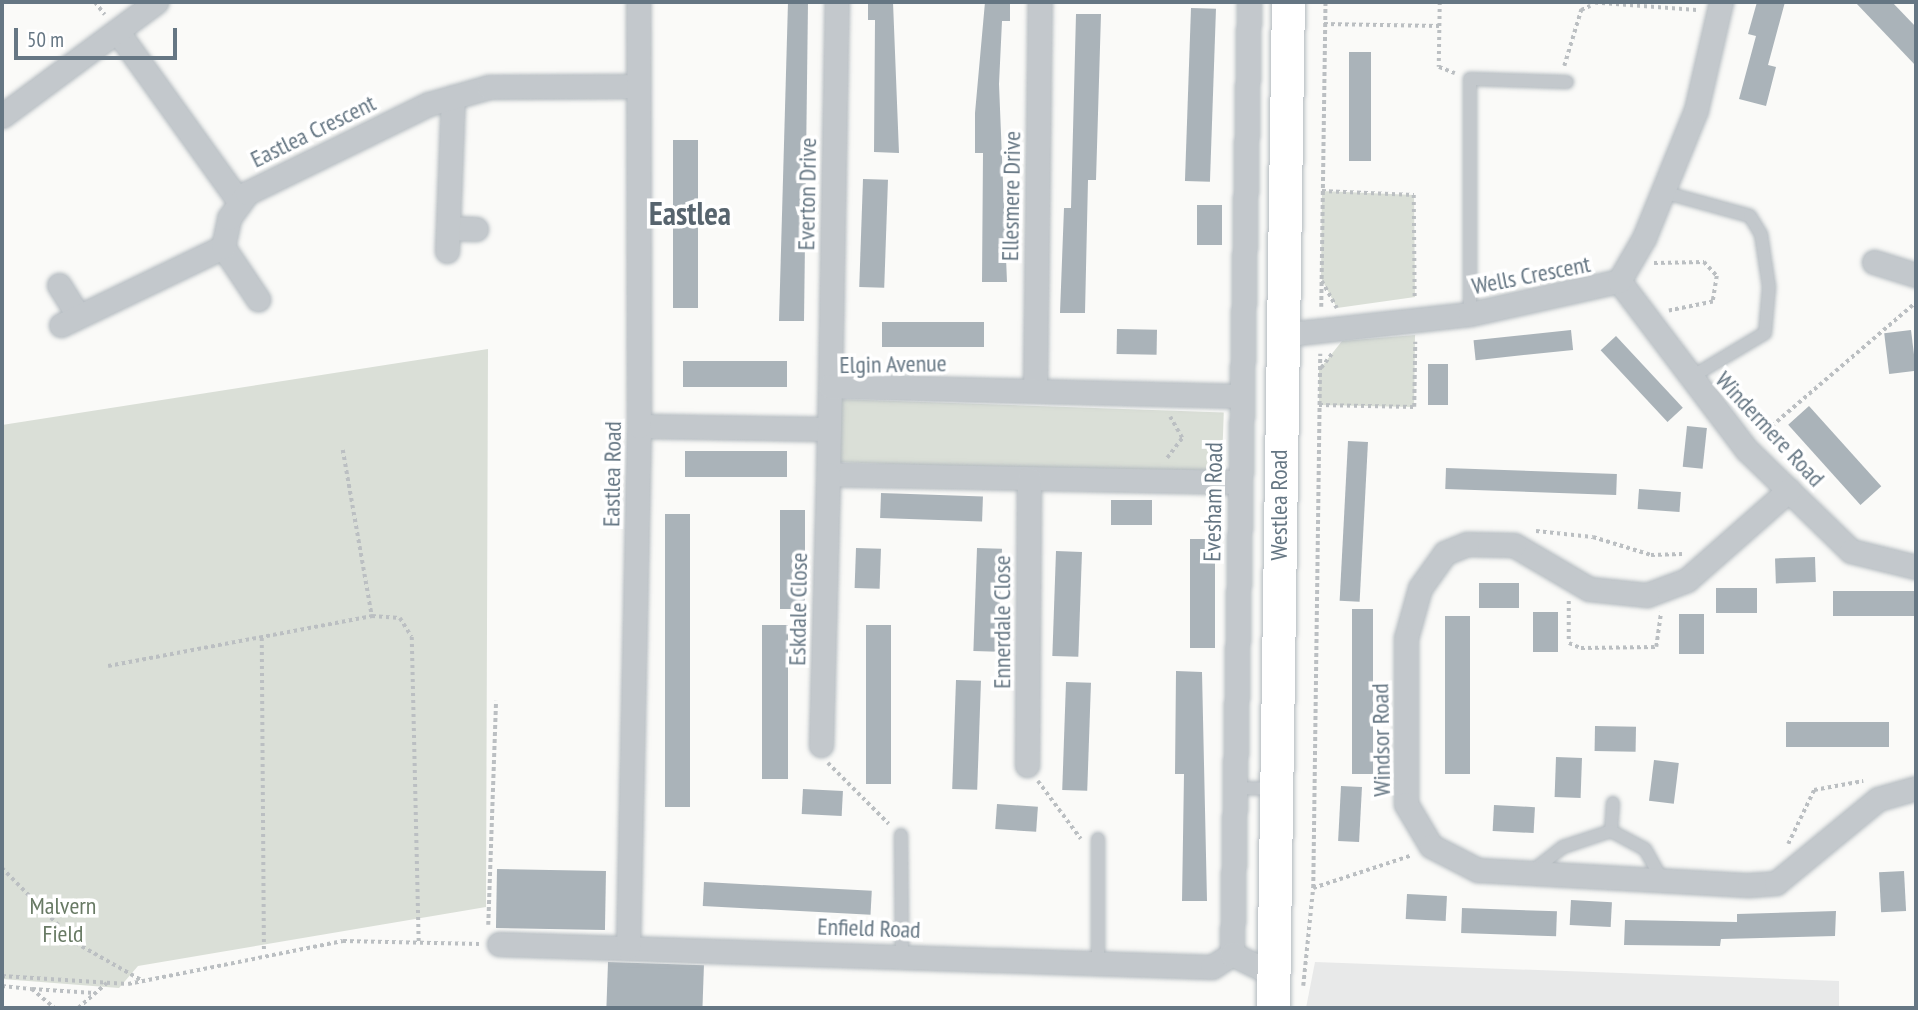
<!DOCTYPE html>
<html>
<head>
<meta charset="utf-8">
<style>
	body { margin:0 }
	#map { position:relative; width:1918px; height:1010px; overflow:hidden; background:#fafaf8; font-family:"PT Sans Narrow",sans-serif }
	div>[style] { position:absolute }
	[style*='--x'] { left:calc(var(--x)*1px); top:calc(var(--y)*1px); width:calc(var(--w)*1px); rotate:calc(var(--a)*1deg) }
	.built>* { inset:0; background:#e8e9e9 }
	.green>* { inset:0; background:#dadfd7; transform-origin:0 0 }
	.building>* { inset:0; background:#aab3b9; transform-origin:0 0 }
	.path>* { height:3.5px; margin-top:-1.75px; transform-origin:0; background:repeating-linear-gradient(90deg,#bbbfc2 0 3.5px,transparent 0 7px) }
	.roads { filter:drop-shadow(0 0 2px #b3babf) drop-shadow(0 0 2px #b3babf) }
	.lane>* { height:12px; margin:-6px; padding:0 6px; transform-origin:6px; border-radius:6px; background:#c3c8cc }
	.street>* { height:23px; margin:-11.5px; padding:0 11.5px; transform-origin:11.5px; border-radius:11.5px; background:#c3c8cc }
	.secondary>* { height:33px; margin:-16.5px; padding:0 16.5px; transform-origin:16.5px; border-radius:16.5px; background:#fff }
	span { translate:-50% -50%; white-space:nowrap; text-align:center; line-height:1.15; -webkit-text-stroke:7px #fff; paint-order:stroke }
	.street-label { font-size:24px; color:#657683 }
	.park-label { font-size:24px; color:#687a64 }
	.district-label { font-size:32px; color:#57646e; font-weight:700 }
	.frame { position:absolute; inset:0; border:4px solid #657683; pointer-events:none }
	.scale { position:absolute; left:14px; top:28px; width:163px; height:32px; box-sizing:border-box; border:4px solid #657683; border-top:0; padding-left:9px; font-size:21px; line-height:24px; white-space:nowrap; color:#657683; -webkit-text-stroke:5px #fff; paint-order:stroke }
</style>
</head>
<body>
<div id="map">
	<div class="built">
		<div style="clip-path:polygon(1315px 962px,1839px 981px,1839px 1008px,1306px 1008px)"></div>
	</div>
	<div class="green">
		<div style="clip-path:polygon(1322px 191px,1414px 195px,1415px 297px,1337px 308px,1321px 278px)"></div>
		<div style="clip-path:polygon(1415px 335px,1414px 407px,1319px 405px,1319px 370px,1342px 341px)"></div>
		<div style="clip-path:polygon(488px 349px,486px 907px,138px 966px,119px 988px,2px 979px,2px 425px)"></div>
		<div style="left:836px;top:399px;width:388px;height:63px;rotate:2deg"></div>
	</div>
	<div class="building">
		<div style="clip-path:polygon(788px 2px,808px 2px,804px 321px,779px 321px)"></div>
		<div style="clip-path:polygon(868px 2px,893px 2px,899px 153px,874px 152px,875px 20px,868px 20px)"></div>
		<div style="clip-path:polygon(985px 2px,1010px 2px,1010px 21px,1002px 21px,999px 84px,1007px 282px,982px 282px,983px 153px,975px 153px,975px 113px)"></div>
		<div style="clip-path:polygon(1757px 2px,1785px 2px,1768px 65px,1776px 67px,1766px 106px,1739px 99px,1756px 36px,1748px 34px)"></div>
		<div style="clip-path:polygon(1855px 2px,1892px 2px,1916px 27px,1916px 66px)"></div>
		<div style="left:1191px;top:8px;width:25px;height:173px;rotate:2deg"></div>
		<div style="clip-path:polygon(1076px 14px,1101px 14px,1096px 180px,1088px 180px,1085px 313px,1060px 313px,1064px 208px,1071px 208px)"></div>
		<div style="left:1349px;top:52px;width:22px;height:109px"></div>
		<div style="left:673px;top:140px;width:25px;height:168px"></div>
		<div style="left:863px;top:179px;width:25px;height:108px;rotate:2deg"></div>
		<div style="left:1197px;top:205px;width:25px;height:40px"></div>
		<div style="left:882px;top:322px;width:102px;height:25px"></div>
		<div style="left:1117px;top:329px;width:40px;height:25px;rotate:1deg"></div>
		<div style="left:1571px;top:330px;width:20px;height:98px;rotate:84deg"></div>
		<div style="left:1911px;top:330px;width:41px;height:27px;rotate:83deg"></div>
		<div style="left:1616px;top:336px;width:98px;height:21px;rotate:47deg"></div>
		<div style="left:683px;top:361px;width:104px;height:26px"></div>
		<div style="left:1428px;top:364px;width:20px;height:41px"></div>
		<div style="left:1809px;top:406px;width:108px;height:28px;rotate:48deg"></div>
		<div style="left:1687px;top:426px;width:20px;height:41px;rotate:6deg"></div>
		<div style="left:1348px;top:441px;width:20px;height:160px;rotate:3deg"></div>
		<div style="left:787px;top:451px;width:26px;height:102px;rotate:90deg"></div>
		<div style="left:1446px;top:468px;width:171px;height:21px;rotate:2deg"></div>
		<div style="left:1639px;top:489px;width:42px;height:20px;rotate:4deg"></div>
		<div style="left:881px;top:493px;width:102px;height:25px;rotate:2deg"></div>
		<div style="left:1111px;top:500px;width:41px;height:25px"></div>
		<div style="left:780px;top:510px;width:25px;height:99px"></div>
		<div style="left:665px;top:514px;width:25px;height:293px"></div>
		<div style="left:1190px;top:539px;width:25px;height:109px"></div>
		<div style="left:856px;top:548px;width:25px;height:40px;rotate:2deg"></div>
		<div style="left:977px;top:548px;width:25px;height:103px;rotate:2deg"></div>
		<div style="left:1056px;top:551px;width:26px;height:105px;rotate:2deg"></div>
		<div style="left:1815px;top:557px;width:25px;height:40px;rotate:88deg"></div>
		<div style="left:1479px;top:583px;width:40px;height:25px"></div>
		<div style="left:1716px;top:588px;width:41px;height:25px"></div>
		<div style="left:1833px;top:591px;width:83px;height:25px"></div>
		<div style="left:1352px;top:609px;width:21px;height:165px"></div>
		<div style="left:1533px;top:612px;width:25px;height:40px"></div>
		<div style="left:1679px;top:614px;width:25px;height:40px"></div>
		<div style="left:1445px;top:616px;width:25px;height:158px"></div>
		<div style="left:762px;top:625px;width:26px;height:154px"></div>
		<div style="left:866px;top:625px;width:25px;height:159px"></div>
		<div style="clip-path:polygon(1176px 671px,1202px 672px,1207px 901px,1182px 901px,1184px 774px,1175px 774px)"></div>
		<div style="left:956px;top:680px;width:25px;height:109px;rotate:2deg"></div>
		<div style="left:1066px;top:682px;width:25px;height:108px;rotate:2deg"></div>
		<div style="left:1889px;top:722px;width:25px;height:103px;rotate:90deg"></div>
		<div style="left:1595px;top:726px;width:41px;height:25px;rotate:1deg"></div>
		<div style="left:1556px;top:757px;width:26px;height:40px;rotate:2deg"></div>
		<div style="left:1654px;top:760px;width:25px;height:41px;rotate:7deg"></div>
		<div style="left:1341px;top:786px;width:21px;height:55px;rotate:3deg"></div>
		<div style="left:803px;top:789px;width:40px;height:25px;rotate:3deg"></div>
		<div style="left:997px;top:804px;width:41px;height:25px;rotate:4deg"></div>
		<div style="left:1494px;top:805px;width:41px;height:26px;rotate:3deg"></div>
		<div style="left:497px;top:869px;width:109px;height:59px;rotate:1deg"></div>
		<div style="left:1904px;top:871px;width:40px;height:25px;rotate:87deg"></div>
		<div style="left:704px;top:882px;width:168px;height:24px;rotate:3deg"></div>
		<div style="left:1407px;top:894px;width:40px;height:25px;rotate:3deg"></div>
		<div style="left:1571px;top:900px;width:41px;height:25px;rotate:3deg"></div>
		<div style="left:1462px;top:908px;width:95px;height:25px;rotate:2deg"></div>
		<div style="clip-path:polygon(1836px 911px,1835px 936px,1721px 939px,1720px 946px,1624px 945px,1625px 920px,1737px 922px,1737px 914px)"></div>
		<div style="left:608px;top:962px;width:96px;height:46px;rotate:2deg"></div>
	</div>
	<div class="path">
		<div style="--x:95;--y:2;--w:16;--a:52"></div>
		<div style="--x:1440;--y:2;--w:65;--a:90.9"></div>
		<div style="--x:1439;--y:67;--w:17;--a:21"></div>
		<div style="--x:1588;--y:2;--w:109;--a:4.2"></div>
		<div style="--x:1324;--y:24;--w:115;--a:1"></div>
		<div style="--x:1564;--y:66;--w:59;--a:-73.1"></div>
		<div style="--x:1581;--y:10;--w:10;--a:-24"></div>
		<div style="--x:1322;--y:191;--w:92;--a:2.5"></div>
		<div style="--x:1414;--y:195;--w:105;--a:89.5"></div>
		<div style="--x:1654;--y:263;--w:50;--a:-1.1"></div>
		<div style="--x:1704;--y:262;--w:19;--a:47"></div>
		<div style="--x:1717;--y:276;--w:26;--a:99"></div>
		<div style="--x:1713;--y:302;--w:45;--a:168.4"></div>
		<div style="--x:1322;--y:281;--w:31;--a:61"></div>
		<div style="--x:1321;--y:307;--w:305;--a:-89.2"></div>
		<div style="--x:1321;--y:368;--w:20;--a:-53"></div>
		<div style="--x:1319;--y:405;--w:95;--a:1.2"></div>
		<div style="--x:1414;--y:407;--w:65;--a:-89.1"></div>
		<div style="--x:1761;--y:435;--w:204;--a:-40.6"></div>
		<div style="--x:343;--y:450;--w:169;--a:80.1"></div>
		<div style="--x:1167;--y:458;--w:25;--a:-53"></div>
		<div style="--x:1182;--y:438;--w:24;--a:-120"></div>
		<div style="--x:1536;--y:531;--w:57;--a:6"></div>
		<div style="--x:1593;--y:537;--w:61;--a:17.2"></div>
		<div style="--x:1651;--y:555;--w:31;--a:-2"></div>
		<div style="--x:1569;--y:601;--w:42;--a:90"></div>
		<div style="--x:1569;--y:643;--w:13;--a:23"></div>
		<div style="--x:1581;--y:648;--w:75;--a:-0.8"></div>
		<div style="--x:1656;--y:647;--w:35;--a:-82"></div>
		<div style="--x:262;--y:638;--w:315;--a:89.6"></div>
		<div style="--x:108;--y:666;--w:269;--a:-10.7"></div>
		<div style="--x:372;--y:616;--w:28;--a:4"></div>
		<div style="--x:400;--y:618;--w:22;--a:58"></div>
		<div style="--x:412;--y:637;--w:305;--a:88.7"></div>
		<div style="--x:828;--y:763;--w:86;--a:45"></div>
		<div style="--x:1038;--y:781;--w:72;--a:53.4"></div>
		<div style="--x:1788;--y:844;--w:60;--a:-64.3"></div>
		<div style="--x:1814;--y:790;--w:50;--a:-10.4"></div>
		<div style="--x:2;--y:868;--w:105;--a:45.4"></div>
		<div style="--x:76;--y:943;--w:75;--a:29.6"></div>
		<div style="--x:1313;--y:888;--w:102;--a:-18.3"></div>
		<div style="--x:488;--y:925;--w:224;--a:-88"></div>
		<div style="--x:2;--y:976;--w:126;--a:3.6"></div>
		<div style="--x:128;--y:984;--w:219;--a:-11.3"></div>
		<div style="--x:343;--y:941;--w:136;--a:1.3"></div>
		<div style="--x:2;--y:986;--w:30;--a:6"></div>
		<div style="--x:32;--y:989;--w:30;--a:40"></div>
		<div style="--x:1303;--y:986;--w:99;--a:-84.2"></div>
		<div style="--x:1313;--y:888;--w:534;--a:-89.25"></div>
		<div style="--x:32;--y:989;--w:62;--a:3.7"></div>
		<div style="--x:78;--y:1008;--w:38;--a:-41"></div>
	</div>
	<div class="roads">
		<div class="lane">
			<div style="--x:1663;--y:192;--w:90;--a:15.4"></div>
			<div style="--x:1750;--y:216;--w:21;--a:59"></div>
			<div style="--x:1761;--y:234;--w:54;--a:81.4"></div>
			<div style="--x:1769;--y:287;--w:46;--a:95"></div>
			<div style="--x:1765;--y:333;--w:90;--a:149.1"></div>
			<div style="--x:1470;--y:314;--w:235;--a:-90"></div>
			<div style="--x:1470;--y:79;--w:97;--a:1.8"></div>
			<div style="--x:1237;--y:788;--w:39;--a:1"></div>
			<div style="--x:1611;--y:831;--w:28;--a:-86"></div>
			<div style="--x:901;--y:835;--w:120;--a:89.5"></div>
			<div style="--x:1531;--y:872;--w:41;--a:-38"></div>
			<div style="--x:1563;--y:847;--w:51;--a:-18.4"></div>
			<div style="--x:1611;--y:831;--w:38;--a:28"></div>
			<div style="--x:1645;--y:849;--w:35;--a:61"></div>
			<div style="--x:1098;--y:963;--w:124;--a:-90"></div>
		</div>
		<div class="street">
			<div style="--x:117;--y:31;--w:211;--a:54.4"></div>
			<div style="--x:2;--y:116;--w:192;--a:-36.5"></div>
			<div style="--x:448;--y:228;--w:28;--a:2"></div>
			<div style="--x:223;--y:247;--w:63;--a:56.1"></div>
			<div style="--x:447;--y:251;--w:154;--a:-87.8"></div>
			<div style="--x:1874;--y:262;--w:44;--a:17.2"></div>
			<div style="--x:1619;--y:281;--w:212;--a:52.9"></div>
			<div style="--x:1747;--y:450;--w:145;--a:44.2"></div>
			<div style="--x:1851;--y:551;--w:67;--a:13.8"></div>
			<div style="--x:59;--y:285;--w:36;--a:58"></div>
			<div style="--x:61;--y:325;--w:180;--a:-25.7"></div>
			<div style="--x:223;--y:247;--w:30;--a:-78"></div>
			<div style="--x:229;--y:218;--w:31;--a:-54"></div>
			<div style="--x:247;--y:193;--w:203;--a:-26.1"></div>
			<div style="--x:429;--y:104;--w:62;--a:-15.8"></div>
			<div style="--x:489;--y:87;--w:148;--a:-0.4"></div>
			<div style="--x:1280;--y:335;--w:191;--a:-6.3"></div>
			<div style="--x:1470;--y:314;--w:153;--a:-12.5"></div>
			<div style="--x:1619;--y:281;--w:50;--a:-59.8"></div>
			<div style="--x:1644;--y:238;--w:138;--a:-67.9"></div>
			<div style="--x:1696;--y:110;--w:111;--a:-77"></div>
			<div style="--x:830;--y:386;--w:384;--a:-89"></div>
			<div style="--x:1035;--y:390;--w:388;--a:-89.3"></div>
			<div style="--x:639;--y:426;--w:190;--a:0.9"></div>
			<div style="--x:1239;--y:482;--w:411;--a:-178.9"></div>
			<div style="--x:828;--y:474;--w:88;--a:-88.7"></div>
			<div style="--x:830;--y:386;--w:410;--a:1.4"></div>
			<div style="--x:1789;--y:490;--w:136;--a:138.6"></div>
			<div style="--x:1687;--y:580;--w:43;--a:159.4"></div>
			<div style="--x:1647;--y:595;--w:58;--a:-174.1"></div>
			<div style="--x:1589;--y:589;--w:87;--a:-149.6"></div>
			<div style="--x:1514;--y:545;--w:47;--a:-178.8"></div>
			<div style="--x:1467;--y:544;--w:24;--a:158"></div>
			<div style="--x:1445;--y:553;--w:43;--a:125.5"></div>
			<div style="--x:1420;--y:588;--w:52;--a:105.6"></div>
			<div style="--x:1406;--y:638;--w:166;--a:90"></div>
			<div style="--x:1406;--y:804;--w:49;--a:59.2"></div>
			<div style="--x:1431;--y:846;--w:53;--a:27.1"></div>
			<div style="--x:1478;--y:870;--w:271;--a:3.2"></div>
			<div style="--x:1749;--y:885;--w:27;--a:-4"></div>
			<div style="--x:1776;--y:883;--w:132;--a:-39.5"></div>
			<div style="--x:1878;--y:799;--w:40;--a:-16"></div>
			<div style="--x:821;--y:745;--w:271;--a:-88.5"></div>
			<div style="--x:1027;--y:765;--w:286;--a:-89.6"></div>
			<div style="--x:499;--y:944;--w:713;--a:1.85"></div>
			<div style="--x:1212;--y:967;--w:24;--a:-33"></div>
			<div style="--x:628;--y:947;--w:521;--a:-88.79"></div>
			<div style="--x:639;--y:426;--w:424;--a:-90.1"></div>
			<div style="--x:1232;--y:954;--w:952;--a:-88.98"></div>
			<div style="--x:1232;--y:954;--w:50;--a:26.1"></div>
		</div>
		<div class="secondary">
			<div style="--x:1273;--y:1008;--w:1006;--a:-89.15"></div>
		</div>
	</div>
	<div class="street-label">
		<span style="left:313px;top:131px;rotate:-26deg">Eastlea Crescent</span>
		<span style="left:807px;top:194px;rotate:-89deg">Everton Drive</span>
		<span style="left:1011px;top:196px;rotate:-89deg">Ellesmere Drive</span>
		<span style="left:1531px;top:275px;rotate:-11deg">Wells Crescent</span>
		<span style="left:893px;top:364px;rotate:-1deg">Elgin Avenue</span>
		<span style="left:1770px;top:429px;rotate:47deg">Windermere Road</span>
		<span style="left:612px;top:474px;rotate:-89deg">Eastlea Road</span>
		<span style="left:1213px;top:502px;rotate:-89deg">Evesham Road</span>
		<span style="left:1279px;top:505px;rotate:-90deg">Westlea Road</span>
		<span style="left:798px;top:609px;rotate:-89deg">Eskdale Close</span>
		<span style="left:1002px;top:622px;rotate:-90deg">Ennerdale Close</span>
		<span style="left:1381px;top:740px;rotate:-91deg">Windsor Road</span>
		<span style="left:869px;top:928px;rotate:2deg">Enfield Road</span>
	</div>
	<div class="park-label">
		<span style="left:63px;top:920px">Malvern<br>Field</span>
	</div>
	<div class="district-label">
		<span style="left:690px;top:213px">Eastlea</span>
	</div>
	<div class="frame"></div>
	<div class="scale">50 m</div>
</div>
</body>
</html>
